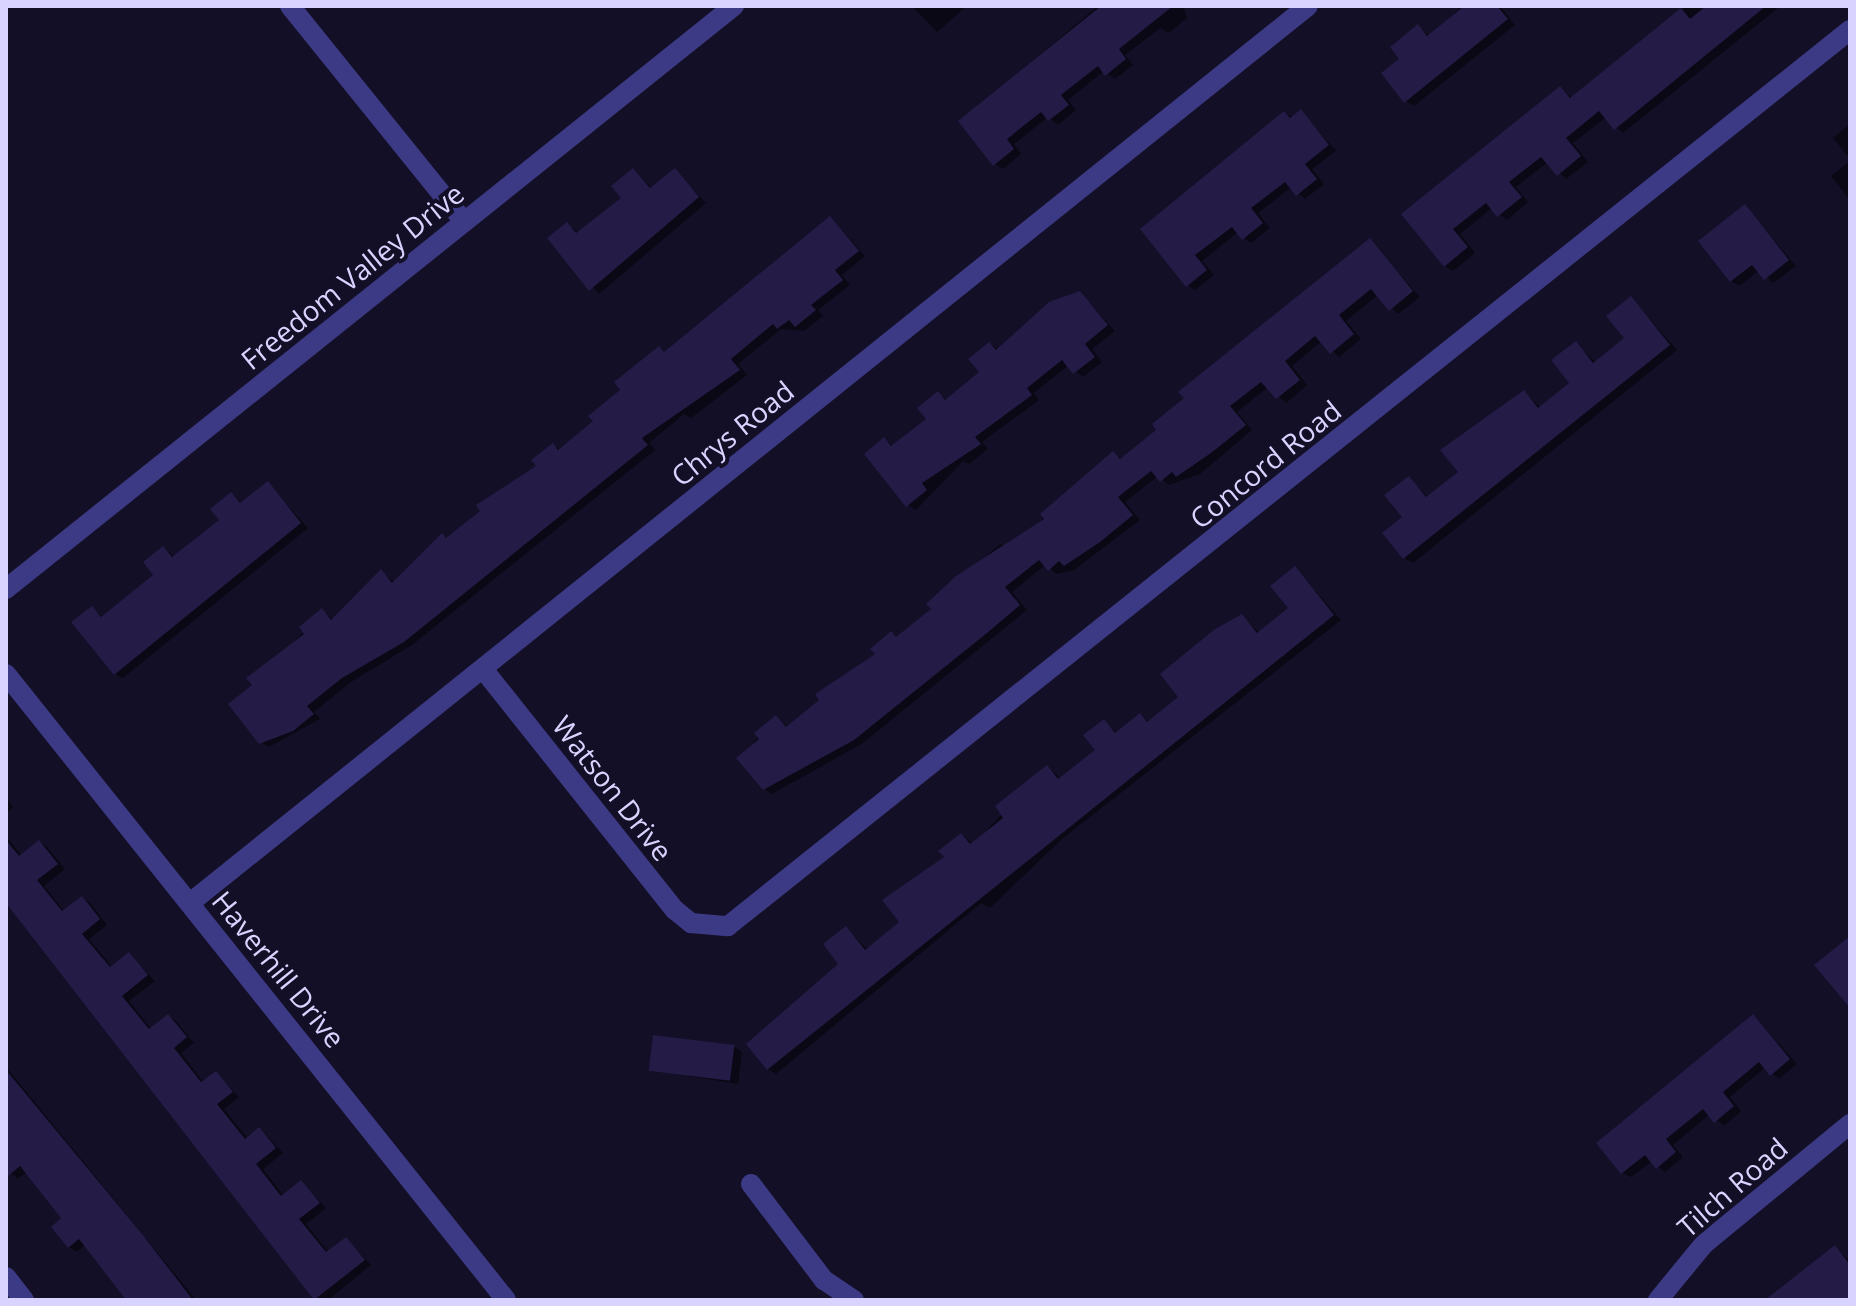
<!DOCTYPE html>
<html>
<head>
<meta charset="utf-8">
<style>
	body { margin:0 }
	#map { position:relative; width:1856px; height:1306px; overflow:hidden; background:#130f26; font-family:"Open Sans",sans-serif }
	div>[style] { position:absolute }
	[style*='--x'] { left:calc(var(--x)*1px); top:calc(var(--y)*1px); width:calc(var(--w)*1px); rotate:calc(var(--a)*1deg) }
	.shadow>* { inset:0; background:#0007 }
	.building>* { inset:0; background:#241b47; transform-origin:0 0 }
	.minor>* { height:20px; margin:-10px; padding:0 10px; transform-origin:10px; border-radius:10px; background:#3d3a85 }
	span { translate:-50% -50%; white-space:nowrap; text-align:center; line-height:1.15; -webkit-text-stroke:8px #130f26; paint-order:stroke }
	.street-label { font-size:28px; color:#d9d4ff }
	.frame { position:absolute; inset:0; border:8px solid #d9d4ff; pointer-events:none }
</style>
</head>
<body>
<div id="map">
	<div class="shadow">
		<div style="clip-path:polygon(912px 6px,967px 6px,937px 32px)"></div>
		<div style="clip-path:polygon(1098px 6px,1183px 6px,1187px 18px,1169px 33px,1160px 28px,1125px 55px,1133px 65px,1115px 79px,1104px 71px,1068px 100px,1076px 110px,1058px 125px,1048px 117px,1014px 144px,1021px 154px,1003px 169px,995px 164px,961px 121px)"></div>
		<div style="clip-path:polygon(1462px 6px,1500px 6px,1515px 25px,1414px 106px,1406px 101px,1402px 59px,1418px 27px,1430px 36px)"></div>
		<div style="clip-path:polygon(1686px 6px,1778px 8px,1623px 133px,1606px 117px,1573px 143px,1588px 162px,1566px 179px,1548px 162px,1516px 187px,1528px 202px,1507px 220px,1492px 208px,1460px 234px,1475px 253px,1453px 271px,1445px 266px,1404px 215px,1560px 88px,1572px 98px)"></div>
		<div style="clip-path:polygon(1301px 111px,1336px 151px,1312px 169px,1324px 184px,1305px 199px,1292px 187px,1258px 213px,1270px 228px,1251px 243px,1238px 232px,1202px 261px,1214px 275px,1195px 290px,1187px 285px,1142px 229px,1285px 113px,1293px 118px)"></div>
		<div style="clip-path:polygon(1850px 124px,1850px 159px,1833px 138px)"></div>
		<div style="clip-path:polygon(1850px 161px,1850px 200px,1831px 176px)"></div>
		<div style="clip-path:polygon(634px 170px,653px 189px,675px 171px,706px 203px,599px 294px,550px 239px,567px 224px,579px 233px,624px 198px)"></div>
		<div style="clip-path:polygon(1745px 206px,1796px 266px,1773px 283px,1759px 270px,1740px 286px,1731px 281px,1700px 241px)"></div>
		<div style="clip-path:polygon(831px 218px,865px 256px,842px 275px,850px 285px,818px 310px,823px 316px,804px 331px,781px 329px,738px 364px,747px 375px,691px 418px,684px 414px,649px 443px,655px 450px,412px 645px,351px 682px,314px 712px,320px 719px,269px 747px,261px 742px,255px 685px,322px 611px,334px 620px,381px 572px,395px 583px,442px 535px,449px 539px,539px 467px,553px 445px,561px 450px,595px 422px,659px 348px,667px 353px)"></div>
		<div style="clip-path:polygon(1370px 241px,1420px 297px,1398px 314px,1378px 295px,1346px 321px,1361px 339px,1339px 357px,1322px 341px,1292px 366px,1307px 385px,1286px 403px,1268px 387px,1237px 412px,1252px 430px,1200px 474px,1169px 485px,1158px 476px,1125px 502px,1140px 520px,1074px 570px,1057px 574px,1045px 565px,1012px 592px,1027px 610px,863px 743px,772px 794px,764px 789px,739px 758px,777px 718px,788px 727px,878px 655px,892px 634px,899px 638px,934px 610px,929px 604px,1000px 544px,1009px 550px,1113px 453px,1123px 460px)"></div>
		<div style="clip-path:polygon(1080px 293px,1115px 331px,1092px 349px,1102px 362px,1083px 377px,1069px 365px,1034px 393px,1039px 400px,982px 442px,988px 449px,969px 464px,963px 461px,916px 510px,908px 505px,885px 440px,894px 446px,928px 419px,938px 394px,948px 400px,982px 372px,990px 344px,998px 349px)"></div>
		<div style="clip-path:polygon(1631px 298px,1677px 350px,1413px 563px,1404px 558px,1385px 534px,1405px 518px,1409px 478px,1429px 498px,1460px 473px,1524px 392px,1541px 408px,1572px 383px,1576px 343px,1596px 363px,1627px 338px)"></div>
		<div style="clip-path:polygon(268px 484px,308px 528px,123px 678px,115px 674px,92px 608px,103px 617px,156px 575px,164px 548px,175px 557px,222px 520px,231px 494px,243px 504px)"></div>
		<div style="clip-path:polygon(1295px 568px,1341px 620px,1062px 839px,990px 908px,981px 903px,776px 1074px,768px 1069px,841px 964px,846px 928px,868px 950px,902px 922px,962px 835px,973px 844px,1048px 767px,1061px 779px,1098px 750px,1104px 721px,1117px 733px,1140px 715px,1149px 722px,1181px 697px,1242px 617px,1260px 633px,1291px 609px)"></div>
		<div style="clip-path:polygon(6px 797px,13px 807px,6px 813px)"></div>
		<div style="clip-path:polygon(6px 836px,22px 856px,39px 842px,47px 847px,65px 869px,44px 886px,65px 912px,82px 898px,90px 903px,107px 925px,89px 939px,113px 968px,129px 954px,155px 981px,129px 1001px,152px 1030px,168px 1016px,176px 1021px,194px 1043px,181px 1053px,204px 1083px,216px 1073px,239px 1097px,224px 1109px,248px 1139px,260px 1129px,283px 1153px,263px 1169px,284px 1196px,301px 1182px,326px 1208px,306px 1224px,329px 1253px,346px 1239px,371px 1265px,328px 1300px,315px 1299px,6px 900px)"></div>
		<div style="clip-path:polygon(1754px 1016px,1797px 1064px,1779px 1079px,1766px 1067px,1730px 1097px,1741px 1111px,1724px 1126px,1710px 1114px,1673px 1145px,1683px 1157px,1665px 1172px,1652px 1161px,1631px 1177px,1623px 1173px,1598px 1143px)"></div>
		<div style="clip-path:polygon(734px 1047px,742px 1052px,738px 1084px,651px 1070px)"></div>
		<div style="clip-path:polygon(6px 1067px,196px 1300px,129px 1300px,86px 1244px,77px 1252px,69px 1247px,64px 1219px,27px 1172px,18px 1179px,6px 1169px)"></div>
		<div style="clip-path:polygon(1835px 1248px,1850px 1261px,1850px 1300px,1771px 1300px)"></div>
	</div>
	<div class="building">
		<div style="clip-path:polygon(1101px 6px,1173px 6px,1119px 49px,1126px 59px,1105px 76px,1098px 66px,1061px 95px,1069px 105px,1048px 121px,1041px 112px,1007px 139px,1014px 149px,993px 166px,958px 121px)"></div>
		<div style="clip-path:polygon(1464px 6px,1497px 6px,1508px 19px,1404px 103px,1381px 73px,1399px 59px,1390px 47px,1418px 24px,1427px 36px)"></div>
		<div style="clip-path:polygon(1706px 6px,1766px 6px,1614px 130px,1599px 111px,1566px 138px,1581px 156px,1557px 176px,1541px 157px,1509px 182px,1522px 197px,1497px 217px,1486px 203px,1453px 229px,1468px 247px,1444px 267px,1401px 214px,1560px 86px,1570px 98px,1681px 8px,1690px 19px)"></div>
		<div style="clip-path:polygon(1301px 109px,1329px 145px,1305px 164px,1317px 179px,1296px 196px,1285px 182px,1251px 208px,1263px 223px,1242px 240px,1232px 227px,1195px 255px,1207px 270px,1186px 287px,1140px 229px,1284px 111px,1290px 118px)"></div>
		<div style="clip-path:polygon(633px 168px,650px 188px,675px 168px,699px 197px,589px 291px,547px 238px,567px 222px,576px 233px,621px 198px,611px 186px)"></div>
		<div style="clip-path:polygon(1745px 204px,1789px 260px,1764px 280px,1752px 265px,1730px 282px,1698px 241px)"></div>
		<div style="clip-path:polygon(830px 216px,859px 251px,835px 270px,843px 280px,811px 305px,816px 310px,795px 327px,789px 320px,777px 329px,773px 324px,731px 359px,740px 370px,642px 438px,648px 445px,404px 642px,342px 678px,307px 706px,314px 714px,293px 731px,259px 744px,228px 704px,252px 685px,246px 678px,304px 634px,299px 627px,322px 608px,331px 620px,381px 569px,392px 583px,442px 533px,446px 538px,480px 511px,476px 505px,536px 466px,531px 460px,553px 443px,558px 450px,593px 421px,588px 416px,620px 390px,614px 382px,659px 346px,664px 352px)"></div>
		<div style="clip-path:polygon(1370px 238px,1413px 291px,1389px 311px,1371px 289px,1339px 315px,1354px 334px,1330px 354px,1315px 336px,1285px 361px,1300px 380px,1276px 399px,1261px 382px,1230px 406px,1246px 425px,1211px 453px,1176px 477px,1172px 472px,1160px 482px,1151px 471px,1118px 497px,1133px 515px,1100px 542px,1064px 566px,1059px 561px,1048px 571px,1039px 560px,1005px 587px,1020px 605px,987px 633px,854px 740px,763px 790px,736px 758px,759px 739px,754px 733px,776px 715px,786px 727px,819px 700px,815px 694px,875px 654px,870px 649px,891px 631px,896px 637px,931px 609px,926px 604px,956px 576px,1044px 519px,1040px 514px,1113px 451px,1120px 459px,1156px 430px,1152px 424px,1184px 398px,1178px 392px)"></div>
		<div style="clip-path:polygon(1080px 291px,1108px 325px,1085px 344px,1095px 357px,1073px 374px,1062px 360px,1027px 388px,1032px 395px,975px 437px,981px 444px,922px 483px,927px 490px,906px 507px,864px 454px,884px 437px,891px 446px,926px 419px,917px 408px,938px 391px,945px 400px,979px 372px,968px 359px,989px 342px,996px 350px,1049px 302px)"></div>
		<div style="clip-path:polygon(1631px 296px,1670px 345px,1403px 559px,1382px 533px,1402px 517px,1384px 495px,1409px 476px,1426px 497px,1458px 472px,1440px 450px,1524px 390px,1538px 408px,1569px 383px,1551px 360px,1576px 341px,1593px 363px,1624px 338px,1606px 316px)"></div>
		<div style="clip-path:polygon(268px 481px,301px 523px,114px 675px,71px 622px,92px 606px,101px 617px,153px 575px,143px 562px,163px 546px,172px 557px,219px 520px,210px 509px,231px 492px,240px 503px)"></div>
		<div style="clip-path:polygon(1295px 566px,1334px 615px,767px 1070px,746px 1044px,838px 964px,823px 944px,846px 926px,865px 950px,899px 922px,882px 900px,944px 857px,938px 851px,961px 833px,970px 844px,1003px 818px,995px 806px,1047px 765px,1058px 779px,1095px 750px,1083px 735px,1104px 719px,1115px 733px,1140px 713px,1147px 722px,1178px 697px,1160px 674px,1215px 629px,1242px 614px,1257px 633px,1288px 608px,1270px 586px)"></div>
		<div style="clip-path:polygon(6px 840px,19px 856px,39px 840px,58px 864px,37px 880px,62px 911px,82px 896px,100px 919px,82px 934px,110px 967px,129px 952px,148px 975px,122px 996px,149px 1029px,168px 1014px,187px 1037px,174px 1048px,201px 1082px,216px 1071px,233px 1092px,217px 1104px,245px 1139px,259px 1127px,276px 1148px,256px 1164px,281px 1196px,301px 1180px,320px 1203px,299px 1219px,326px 1252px,346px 1237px,365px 1260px,314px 1300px,6px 903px)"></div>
		<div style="clip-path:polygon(1850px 936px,1850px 1008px,1814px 965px)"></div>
		<div style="clip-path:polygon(1753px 1014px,1790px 1059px,1770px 1076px,1759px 1062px,1723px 1092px,1734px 1106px,1714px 1123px,1703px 1109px,1666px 1139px,1676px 1152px,1656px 1169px,1645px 1155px,1621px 1174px,1596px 1143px)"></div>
		<div style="left:653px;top:1035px;width:82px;height:36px;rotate:7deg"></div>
		<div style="clip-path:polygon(6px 1070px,142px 1234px,193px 1300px,126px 1300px,79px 1239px,68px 1248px,51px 1227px,61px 1218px,20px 1166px,6px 1178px)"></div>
		<div style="clip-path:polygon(1835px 1245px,1850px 1265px,1850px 1300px,1765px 1300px)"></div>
	</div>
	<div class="minor">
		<div style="--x:290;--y:6;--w:277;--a:51.1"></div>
		<div style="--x:6;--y:589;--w:933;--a:-38.69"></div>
		<div style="--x:483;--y:669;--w:308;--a:51.5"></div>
		<div style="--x:675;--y:910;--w:21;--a:39"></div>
		<div style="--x:691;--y:923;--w:37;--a:5"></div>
		<div style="--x:728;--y:926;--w:1436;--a:-38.61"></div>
		<div style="--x:6;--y:674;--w:801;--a:51.38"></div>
		<div style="--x:190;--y:903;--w:1433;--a:-38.74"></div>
		<div style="--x:751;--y:1184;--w:121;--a:52.8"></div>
		<div style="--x:824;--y:1280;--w:36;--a:34"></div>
		<div style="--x:6;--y:1277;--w:29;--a:52"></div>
		<div style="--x:1658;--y:1300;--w:72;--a:-50.6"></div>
		<div style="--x:1704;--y:1244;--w:189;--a:-39.4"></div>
	</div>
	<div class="street-label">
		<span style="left:352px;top:276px;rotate:-39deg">Freedom Valley Drive</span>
		<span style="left:732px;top:433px;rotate:-39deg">Chrys Road</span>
		<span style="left:1265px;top:464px;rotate:-39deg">Concord Road</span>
		<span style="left:613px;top:788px;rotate:52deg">Watson Drive</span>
		<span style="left:279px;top:969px;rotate:51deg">Haverhill Drive</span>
		<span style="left:1732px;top:1187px;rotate:-41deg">Tilch Road</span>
	</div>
	<div class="frame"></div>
</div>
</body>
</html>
